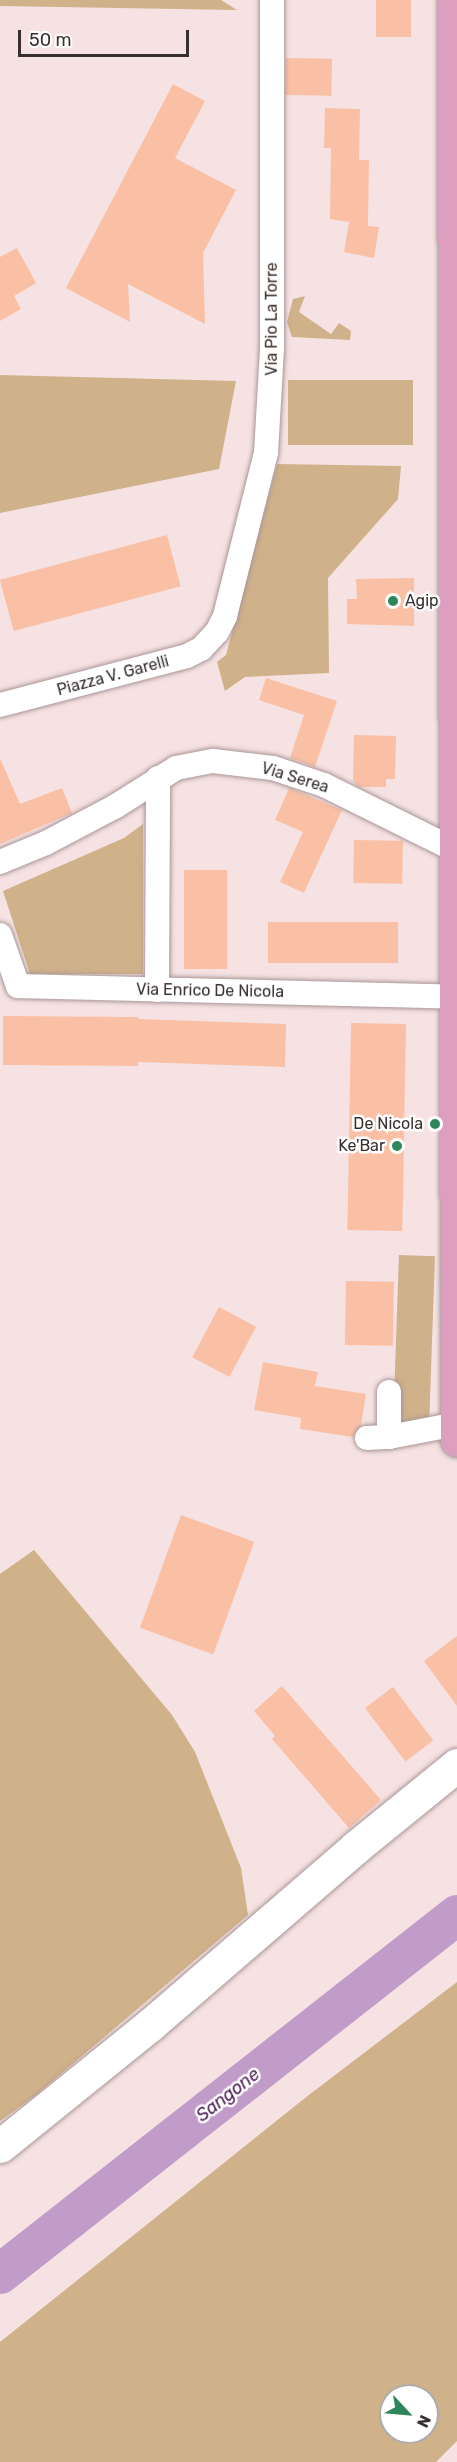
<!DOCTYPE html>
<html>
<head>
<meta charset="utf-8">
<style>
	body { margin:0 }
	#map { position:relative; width:457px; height:2462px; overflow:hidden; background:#f6e2e2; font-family:Rubik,sans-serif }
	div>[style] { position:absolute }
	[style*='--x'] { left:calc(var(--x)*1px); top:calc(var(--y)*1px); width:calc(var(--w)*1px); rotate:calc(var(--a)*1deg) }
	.green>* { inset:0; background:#cfb18a; transform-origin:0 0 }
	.river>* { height:40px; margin:-20px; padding:0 20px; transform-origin:20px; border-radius:20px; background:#c29cc9 }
	.building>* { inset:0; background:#fac0a5; transform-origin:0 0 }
	.roads { filter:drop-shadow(0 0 2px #a99696) drop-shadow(0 0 2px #a99696) }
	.street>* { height:24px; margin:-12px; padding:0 12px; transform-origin:12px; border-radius:12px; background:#fff }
	.secondary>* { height:33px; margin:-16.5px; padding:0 16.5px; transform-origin:16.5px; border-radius:16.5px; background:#fff }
	.primary>* { height:33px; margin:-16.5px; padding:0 16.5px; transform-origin:16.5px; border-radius:16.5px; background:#de9ec0 }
	.dots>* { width:16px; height:16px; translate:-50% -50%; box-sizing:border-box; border:3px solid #fff; border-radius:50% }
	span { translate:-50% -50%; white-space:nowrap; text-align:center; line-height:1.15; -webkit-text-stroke:5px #fff; paint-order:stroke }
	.street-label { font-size:16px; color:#383030 }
	.poi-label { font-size:16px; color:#383030 }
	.left { translate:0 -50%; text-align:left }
	.right { translate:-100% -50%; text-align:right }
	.water-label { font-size:18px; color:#4f2058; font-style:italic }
	.north { position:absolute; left:379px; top:2384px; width:60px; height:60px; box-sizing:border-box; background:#fff; border:2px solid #afacac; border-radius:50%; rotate:116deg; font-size:16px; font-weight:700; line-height:24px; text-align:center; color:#383030 }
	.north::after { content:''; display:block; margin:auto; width:21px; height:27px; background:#2e875c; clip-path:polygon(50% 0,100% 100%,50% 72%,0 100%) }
	.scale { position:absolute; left:18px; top:30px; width:171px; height:27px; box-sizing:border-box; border:3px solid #383030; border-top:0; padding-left:8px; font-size:18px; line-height:21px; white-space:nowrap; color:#383030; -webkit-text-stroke:4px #fff; paint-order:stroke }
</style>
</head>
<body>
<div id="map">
	<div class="green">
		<div style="clip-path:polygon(0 0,221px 0,237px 10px,0 6px)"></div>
		<div style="clip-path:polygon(305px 296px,299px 312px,331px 334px,339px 323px,351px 331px,350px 340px,292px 337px,287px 322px,293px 299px)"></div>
		<div style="clip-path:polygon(0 375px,236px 381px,219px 469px,0 513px)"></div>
		<div style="left:288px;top:380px;width:125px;height:65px"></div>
		<div style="clip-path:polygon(277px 464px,401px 466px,398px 499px,328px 578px,329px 673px,245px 677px,225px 691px,217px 662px,226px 655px)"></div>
		<div style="clip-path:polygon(143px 824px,143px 974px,30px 974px,3px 891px,124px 838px)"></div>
		<div style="left:399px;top:1255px;width:36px;height:174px;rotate:2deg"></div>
		<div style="clip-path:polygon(34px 1550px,172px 1715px,195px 1752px,241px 1868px,248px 1915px,36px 2095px,0 2121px,0 1574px)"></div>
		<div style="clip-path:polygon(evenodd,457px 1982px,457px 2441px,436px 2462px,0 2462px,0 2342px,305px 2098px,457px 1982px,391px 2396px,427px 2396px,427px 2432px,391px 2432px,391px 2396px)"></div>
	</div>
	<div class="river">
		<div style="--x:0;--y:2274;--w:581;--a:-38.15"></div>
	</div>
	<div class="building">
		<div style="left:376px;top:0;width:35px;height:37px"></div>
		<div style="left:286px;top:58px;width:46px;height:37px;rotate:1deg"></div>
		<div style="clip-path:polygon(173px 84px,205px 101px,175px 158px,236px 190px,203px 253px,205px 324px,128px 284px,130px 322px,66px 288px)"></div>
		<div style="clip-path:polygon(325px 108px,360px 109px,359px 160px,369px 160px,368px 226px,379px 227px,374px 258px,344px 252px,349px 222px,330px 219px,331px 148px,324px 148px)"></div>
		<div style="clip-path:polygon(17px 248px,36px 283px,14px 296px,21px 309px,0 321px,0 257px)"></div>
		<div style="left:167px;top:535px;width:53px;height:173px;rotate:75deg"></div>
		<div style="clip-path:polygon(414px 578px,414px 626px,347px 624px,347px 599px,357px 599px,356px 579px)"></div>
		<div style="clip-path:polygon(266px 678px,337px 701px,315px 767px,290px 758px,304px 715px,259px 700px)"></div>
		<div style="clip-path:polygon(354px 735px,396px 736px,395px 779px,386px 779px,386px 787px,360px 787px,355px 784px,355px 781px,353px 784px)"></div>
		<div style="clip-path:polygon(0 758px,20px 804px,62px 788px,72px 813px,0 844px)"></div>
		<div style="clip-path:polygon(289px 788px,342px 810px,304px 893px,280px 882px,303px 832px,275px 820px)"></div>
		<div style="left:354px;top:840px;width:49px;height:43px;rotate:1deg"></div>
		<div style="left:184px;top:870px;width:43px;height:99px"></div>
		<div style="left:268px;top:922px;width:130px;height:41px"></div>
		<div style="clip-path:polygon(3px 1016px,138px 1017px,138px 1019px,286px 1024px,285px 1067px,138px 1062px,138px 1066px,3px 1065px)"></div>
		<div style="left:351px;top:1023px;width:55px;height:207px;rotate:1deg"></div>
		<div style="left:346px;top:1281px;width:48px;height:64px;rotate:1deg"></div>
		<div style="left:219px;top:1307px;width:42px;height:57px;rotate:28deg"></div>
		<div style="clip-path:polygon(263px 1362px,318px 1372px,315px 1386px,366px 1394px,361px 1425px,353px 1437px,300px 1429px,301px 1418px,254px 1410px)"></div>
		<div style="left:181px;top:1515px;width:78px;height:120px;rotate:20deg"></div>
		<div style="clip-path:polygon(457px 1636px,457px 1706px,424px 1661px)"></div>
		<div style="clip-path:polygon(282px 1686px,381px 1800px,349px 1828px,272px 1739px,275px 1736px,254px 1711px)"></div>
		<div style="left:393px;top:1687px;width:67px;height:35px;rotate:53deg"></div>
	</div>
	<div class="roads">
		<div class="street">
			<div style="--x:0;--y:705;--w:193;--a:-14.7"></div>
			<div style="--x:187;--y:656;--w:16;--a:-27"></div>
			<div style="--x:201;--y:649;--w:23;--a:-47"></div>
			<div style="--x:217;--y:632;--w:18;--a:-63"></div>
			<div style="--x:225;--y:616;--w:168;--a:-75.9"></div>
			<div style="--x:266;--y:453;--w:105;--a:-86.7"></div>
			<div style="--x:272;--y:348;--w:348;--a:-90"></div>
			<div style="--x:0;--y:862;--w:50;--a:-22.4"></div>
			<div style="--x:46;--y:843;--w:79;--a:-27.9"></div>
			<div style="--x:116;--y:806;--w:71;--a:-32.3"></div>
			<div style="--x:176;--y:768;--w:38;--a:-11"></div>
			<div style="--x:213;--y:761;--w:60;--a:6.7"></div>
			<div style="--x:273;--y:768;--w:54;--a:18.4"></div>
			<div style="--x:324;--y:785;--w:148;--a:26.4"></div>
			<div style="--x:0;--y:935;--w:54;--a:70.6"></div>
			<div style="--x:18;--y:986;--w:439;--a:1.4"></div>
			<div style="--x:157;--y:990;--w:212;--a:-89.7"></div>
			<div style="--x:389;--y:1392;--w:45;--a:90"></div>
			<div style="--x:367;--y:1438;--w:22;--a:-3"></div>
			<div style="--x:389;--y:1437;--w:69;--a:-10.8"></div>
		</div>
		<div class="secondary">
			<div style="--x:0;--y:2146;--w:193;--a:-38.9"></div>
			<div style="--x:150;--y:2025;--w:272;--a:-40.8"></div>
			<div style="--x:356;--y:1847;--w:130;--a:-39.1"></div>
		</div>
		<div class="primary">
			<div style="--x:454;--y:0;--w:1440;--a:89.88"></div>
		</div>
	</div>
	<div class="dots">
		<div style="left:393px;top:601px;background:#2e875c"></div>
		<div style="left:435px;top:1124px;background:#2e875c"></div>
		<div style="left:397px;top:1146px;background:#2e875c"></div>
	</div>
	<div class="street-label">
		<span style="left:272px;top:319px;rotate:-90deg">Via Pio La Torre</span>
		<span style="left:113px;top:676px;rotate:-15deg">Piazza V. Garelli</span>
		<span style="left:295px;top:778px;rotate:17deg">Via Serea</span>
		<span style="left:210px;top:991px;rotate:1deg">Via Enrico De Nicola</span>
	</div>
	<div class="poi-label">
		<span class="left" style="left:405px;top:601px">Agip</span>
		<span class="right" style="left:423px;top:1124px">De Nicola</span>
		<span class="right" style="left:385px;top:1146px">Ke'Bar</span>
	</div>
	<div class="water-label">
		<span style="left:228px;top:2095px;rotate:-38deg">Sangone</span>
	</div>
	<div class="north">N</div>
	<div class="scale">50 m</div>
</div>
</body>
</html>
